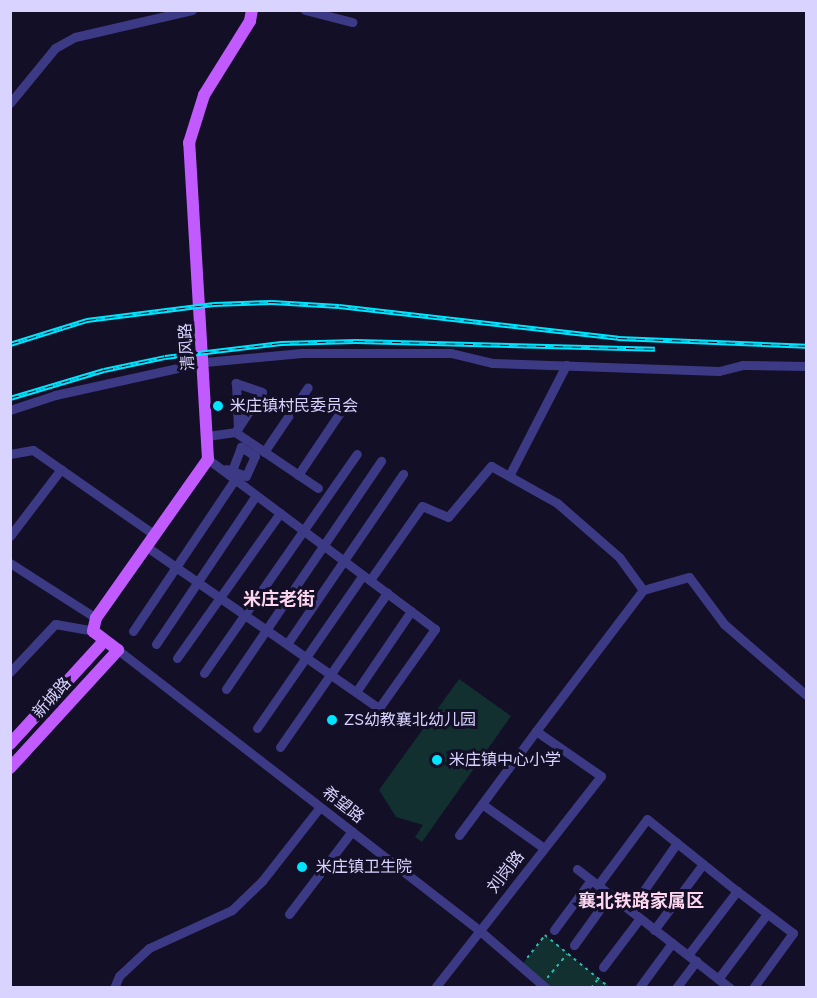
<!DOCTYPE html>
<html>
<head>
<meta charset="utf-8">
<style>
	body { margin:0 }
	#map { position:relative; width:817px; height:998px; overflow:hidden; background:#130f26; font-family:Figtree,"Noto Sans SC",sans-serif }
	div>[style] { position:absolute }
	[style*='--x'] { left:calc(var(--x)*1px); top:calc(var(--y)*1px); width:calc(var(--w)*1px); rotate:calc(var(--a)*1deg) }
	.green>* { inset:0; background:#12302f }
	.path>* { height:1.5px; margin-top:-0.75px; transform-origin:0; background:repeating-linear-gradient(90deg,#2fb8b0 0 3px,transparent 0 7.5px) }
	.minor>* { height:9px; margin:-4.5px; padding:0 4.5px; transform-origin:4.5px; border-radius:4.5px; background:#3d3a85 }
	.major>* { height:12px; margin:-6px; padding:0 6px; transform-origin:6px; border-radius:6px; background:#c25bff }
	.rail>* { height:5px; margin-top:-2.5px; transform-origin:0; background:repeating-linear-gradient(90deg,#130f26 0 9px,#00e5ff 0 18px); box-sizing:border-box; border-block:2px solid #00e5ff }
	.dots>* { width:16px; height:16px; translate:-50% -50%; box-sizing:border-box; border:3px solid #130f26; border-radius:50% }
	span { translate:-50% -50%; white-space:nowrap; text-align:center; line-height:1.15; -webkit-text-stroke:6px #130f26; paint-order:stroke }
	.street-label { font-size:16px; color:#d9d4ff }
	.poi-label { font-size:16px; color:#d9d4ff }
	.left { translate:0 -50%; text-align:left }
	.neighbourhood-label { font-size:18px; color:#ffd6f0; font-weight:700 }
	.frame { position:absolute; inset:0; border:12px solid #d9d4ff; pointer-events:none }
</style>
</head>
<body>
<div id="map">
	<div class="green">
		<div style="clip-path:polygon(459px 679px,511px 716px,422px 842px,415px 837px,423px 825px,396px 817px,379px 790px)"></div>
		<div style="clip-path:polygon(545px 935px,610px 987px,546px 987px,521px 966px)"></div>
	</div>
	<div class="path">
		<div style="--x:527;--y:958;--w:29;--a:-52"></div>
		<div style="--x:545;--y:935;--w:84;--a:39.2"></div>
		<div style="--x:547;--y:978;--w:31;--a:-50"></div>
		<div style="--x:591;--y:988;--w:11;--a:-52"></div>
	</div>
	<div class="minor">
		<div style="--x:305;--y:10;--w:49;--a:14.3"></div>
		<div style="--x:10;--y:103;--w:71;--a:-50.7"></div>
		<div style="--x:55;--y:48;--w:23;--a:-29"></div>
		<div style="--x:75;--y:37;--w:120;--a:-13"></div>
		<div style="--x:10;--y:410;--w:47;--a:-18.4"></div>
		<div style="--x:55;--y:395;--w:154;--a:-12.4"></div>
		<div style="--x:205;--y:362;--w:97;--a:-5.3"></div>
		<div style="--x:302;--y:353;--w:149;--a:0"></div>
		<div style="--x:451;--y:353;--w:42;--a:13.7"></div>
		<div style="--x:492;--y:363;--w:227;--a:2"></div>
		<div style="--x:719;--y:371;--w:25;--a:-14"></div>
		<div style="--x:743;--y:365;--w:63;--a:0.9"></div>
		<div style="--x:235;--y:432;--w:100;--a:34"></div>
		<div style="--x:207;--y:436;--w:28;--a:-8"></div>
		<div style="--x:235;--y:432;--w:5;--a:-53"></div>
		<div style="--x:238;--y:428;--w:43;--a:-56.3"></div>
		<div style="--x:262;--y:392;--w:28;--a:-161"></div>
		<div style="--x:236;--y:383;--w:45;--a:87.5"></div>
		<div style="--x:264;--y:452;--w:78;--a:-55.9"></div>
		<div style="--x:10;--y:454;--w:23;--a:-10"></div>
		<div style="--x:33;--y:450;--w:149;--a:34.9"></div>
		<div style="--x:226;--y:469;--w:21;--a:19"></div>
		<div style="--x:246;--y:476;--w:22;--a:-66"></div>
		<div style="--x:255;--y:456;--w:17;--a:-147"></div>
		<div style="--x:241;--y:447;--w:26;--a:111"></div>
		<div style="--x:298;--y:475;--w:84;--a:-56.1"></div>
		<div style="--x:509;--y:476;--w:125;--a:-62.8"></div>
		<div style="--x:10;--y:536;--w:84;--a:-52.7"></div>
		<div style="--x:147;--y:547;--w:282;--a:34.8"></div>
		<div style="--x:379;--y:708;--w:97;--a:-54.7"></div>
		<div style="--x:435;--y:629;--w:284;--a:-143.2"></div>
		<div style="--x:10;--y:563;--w:102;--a:32.6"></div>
		<div style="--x:370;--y:580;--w:90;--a:-54.9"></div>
		<div style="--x:422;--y:506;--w:28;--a:23"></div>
		<div style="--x:448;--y:517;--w:67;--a:-49.9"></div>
		<div style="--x:491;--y:466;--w:76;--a:29.3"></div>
		<div style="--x:557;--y:503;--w:82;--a:41.1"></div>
		<div style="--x:619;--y:557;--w:41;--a:54"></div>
		<div style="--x:643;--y:590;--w:177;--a:127.2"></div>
		<div style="--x:536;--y:731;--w:79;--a:34.7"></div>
		<div style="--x:601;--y:776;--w:269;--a:128.1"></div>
		<div style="--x:643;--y:590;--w:48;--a:-15.8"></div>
		<div style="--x:689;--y:577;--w:59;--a:53.3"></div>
		<div style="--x:724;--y:624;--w:108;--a:40.9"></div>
		<div style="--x:133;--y:631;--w:183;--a:-56.1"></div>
		<div style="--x:156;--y:644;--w:179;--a:-56.1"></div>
		<div style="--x:287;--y:644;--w:206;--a:-55.7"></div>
		<div style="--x:118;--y:650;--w:457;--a:37.8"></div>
		<div style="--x:479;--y:930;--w:89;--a:40.9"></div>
		<div style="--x:177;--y:658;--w:178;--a:-54.6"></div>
		<div style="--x:10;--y:672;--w:66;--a:-46.8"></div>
		<div style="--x:55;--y:624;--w:39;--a:10"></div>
		<div style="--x:204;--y:673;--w:267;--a:-55.1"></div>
		<div style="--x:226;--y:689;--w:276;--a:-55.8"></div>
		<div style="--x:356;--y:692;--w:98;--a:-55.8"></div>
		<div style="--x:257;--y:728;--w:186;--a:-55.3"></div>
		<div style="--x:280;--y:747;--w:188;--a:-55.2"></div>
		<div style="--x:482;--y:804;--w:76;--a:35.4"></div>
		<div style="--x:459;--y:835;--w:129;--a:-53.5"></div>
		<div style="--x:577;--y:869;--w:194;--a:37.9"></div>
		<div style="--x:598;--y:885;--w:82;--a:-53.4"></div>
		<div style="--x:647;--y:819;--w:115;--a:38.7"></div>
		<div style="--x:630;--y:910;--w:82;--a:-55"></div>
		<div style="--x:289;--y:914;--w:104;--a:-52.8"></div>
		<div style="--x:554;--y:930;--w:62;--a:-53.5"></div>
		<div style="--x:654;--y:930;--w:82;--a:-53.4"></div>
		<div style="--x:574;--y:945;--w:62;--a:-54.2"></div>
		<div style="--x:688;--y:955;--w:81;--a:-52.6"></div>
		<div style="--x:737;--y:891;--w:70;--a:36.9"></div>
		<div style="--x:793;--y:933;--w:68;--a:126"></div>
		<div style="--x:603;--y:967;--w:61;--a:-52.9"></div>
		<div style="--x:718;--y:979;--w:81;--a:-53"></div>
		<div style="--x:114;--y:988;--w:13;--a:-67"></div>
		<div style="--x:119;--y:976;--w:41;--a:-43"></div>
		<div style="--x:149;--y:948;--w:91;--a:-24.6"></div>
		<div style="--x:232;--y:910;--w:42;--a:-44"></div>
		<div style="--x:262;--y:881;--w:94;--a:-51.9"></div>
		<div style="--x:639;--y:988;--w:56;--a:-53.7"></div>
		<div style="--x:676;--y:988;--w:34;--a:-53"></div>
	</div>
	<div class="major">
		<div style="--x:10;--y:744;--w:139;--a:-47.6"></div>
		<div style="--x:10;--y:768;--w:160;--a:-47.5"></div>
		<div style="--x:118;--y:650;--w:31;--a:-143"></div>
		<div style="--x:93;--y:631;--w:13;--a:-77"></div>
		<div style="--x:96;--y:618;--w:194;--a:-54.8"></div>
		<div style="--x:208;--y:459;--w:317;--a:-93.4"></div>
		<div style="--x:189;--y:143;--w:50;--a:-72.6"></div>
		<div style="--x:204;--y:95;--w:87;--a:-58.1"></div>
		<div style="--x:250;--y:21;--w:11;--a:-80"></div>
	</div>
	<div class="rail">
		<div style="--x:10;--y:344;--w:81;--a:-17.3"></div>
		<div style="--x:87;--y:320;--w:128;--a:-7.2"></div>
		<div style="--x:214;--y:304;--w:58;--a:-2"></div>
		<div style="--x:272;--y:302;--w:67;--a:3.4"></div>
		<div style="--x:339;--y:306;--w:281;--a:6.5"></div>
		<div style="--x:618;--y:338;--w:188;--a:2.4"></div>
		<div style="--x:10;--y:398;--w:98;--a:-16.6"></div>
		<div style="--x:104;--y:370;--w:62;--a:-12"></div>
		<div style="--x:165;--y:357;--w:117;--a:-6.9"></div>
		<div style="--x:281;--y:343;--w:75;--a:-1.5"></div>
		<div style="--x:356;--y:341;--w:299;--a:1.5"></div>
	</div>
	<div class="dots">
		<div style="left:218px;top:406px;background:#00e5ff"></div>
		<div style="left:332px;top:720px;background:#00e5ff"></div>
		<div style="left:437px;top:760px;background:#00e5ff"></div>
		<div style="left:302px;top:867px;background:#00e5ff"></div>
	</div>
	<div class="street-label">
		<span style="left:187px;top:347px;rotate:-94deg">清风路</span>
		<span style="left:52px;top:698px;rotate:-48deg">新城路</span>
		<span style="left:343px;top:805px;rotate:38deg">希望路</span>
		<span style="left:506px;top:872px;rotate:-52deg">刘岗路</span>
	</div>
	<div class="poi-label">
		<span class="left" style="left:230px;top:406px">米庄镇村民委员会</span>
		<span class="left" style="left:344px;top:720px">ZS幼教襄北幼儿园</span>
		<span class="left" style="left:449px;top:760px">米庄镇中心小学</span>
		<span class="left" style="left:316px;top:867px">米庄镇卫生院</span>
	</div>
	<div class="neighbourhood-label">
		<span style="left:279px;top:599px">米庄老街</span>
		<span style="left:641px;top:901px">襄北铁路家属区</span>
	</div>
	<div class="frame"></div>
</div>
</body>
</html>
